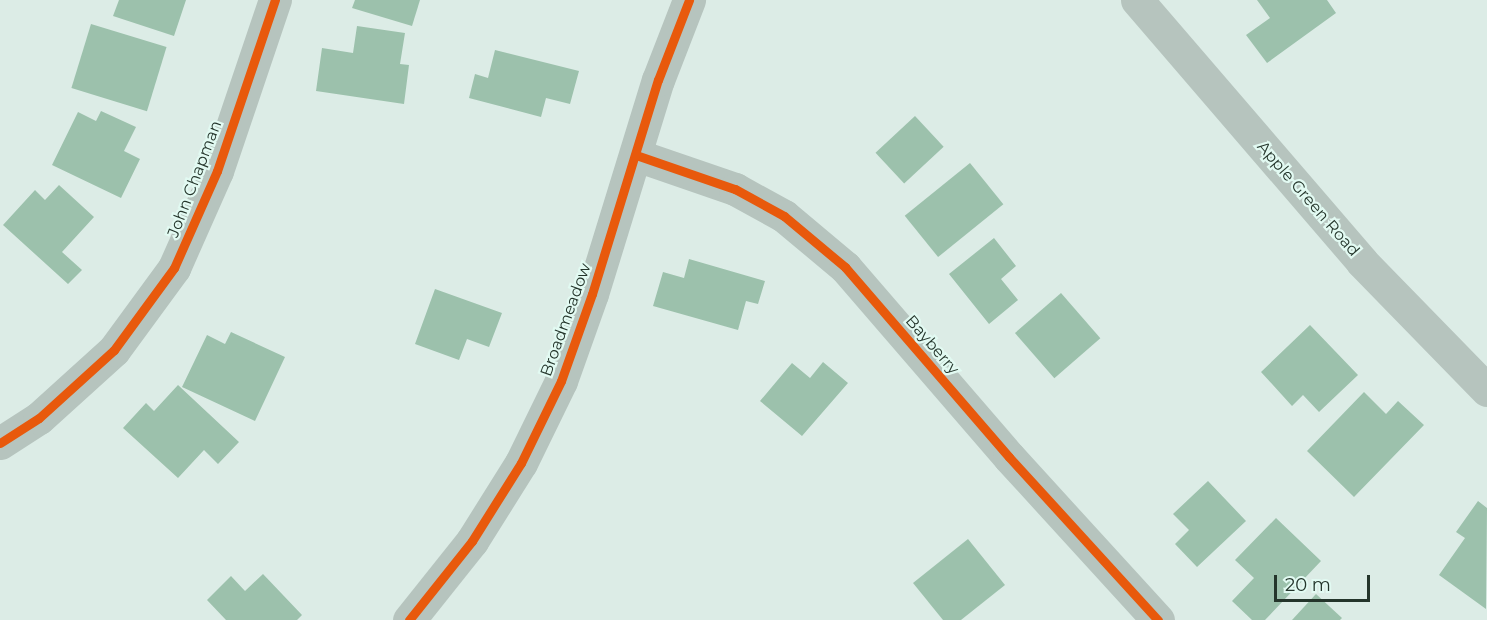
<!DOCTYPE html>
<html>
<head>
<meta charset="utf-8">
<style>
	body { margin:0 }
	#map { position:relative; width:1487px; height:620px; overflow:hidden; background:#dcece6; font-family:Montserrat,sans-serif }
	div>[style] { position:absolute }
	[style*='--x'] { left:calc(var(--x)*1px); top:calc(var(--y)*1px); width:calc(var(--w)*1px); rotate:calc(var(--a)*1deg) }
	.building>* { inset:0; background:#9cc1ac; transform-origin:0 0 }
	.minor>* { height:33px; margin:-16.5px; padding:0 16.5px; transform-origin:16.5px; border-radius:16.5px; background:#b6c4be }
	.cycleway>* { height:9px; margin:-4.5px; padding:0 4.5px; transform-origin:4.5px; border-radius:4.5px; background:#e8590c }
	span { translate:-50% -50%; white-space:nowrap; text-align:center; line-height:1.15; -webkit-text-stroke:4.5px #e2faf2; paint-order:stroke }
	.street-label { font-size:16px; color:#24352b }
	.scale { position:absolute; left:1274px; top:575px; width:96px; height:27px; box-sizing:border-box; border:3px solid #24352b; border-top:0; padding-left:8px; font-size:18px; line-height:21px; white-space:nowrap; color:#24352b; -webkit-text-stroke:4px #e2faf2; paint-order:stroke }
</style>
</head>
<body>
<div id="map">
	<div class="building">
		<div style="clip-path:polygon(119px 0,186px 0,174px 36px,113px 16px)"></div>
		<div style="clip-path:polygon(355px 0,420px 0,412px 26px,352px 8px)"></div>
		<div style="clip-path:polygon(1257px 0,1327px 0,1336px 13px,1267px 63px,1246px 35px,1270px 18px)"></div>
		<div style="left:91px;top:24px;width:79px;height:67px;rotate:17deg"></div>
		<div style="clip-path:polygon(357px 26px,405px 33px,400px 64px,409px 65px,404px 104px,316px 91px,322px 48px,353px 53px)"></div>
		<div style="clip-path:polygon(495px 50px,579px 71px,570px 104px,546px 98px,541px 117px,469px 98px,475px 74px,488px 78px)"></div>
		<div style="clip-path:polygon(101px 111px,136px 127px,124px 151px,140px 159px,121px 198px,52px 165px,78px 112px,96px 121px)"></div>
		<div style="left:915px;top:116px;width:42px;height:54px;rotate:47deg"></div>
		<div style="left:970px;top:163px;width:53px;height:84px;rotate:51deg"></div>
		<div style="clip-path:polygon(59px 185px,94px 217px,62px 252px,82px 270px,68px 284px,3px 225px,35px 190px,45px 200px)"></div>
		<div style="clip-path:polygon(994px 238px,1016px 266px,1001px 279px,1018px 300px,989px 324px,949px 274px)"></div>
		<div style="clip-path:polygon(689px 259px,765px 281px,758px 304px,746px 301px,738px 330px,653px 306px,663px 272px,684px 278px)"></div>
		<div style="clip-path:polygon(435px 289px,502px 313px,489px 347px,467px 339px,459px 360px,415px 344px)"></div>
		<div style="left:1061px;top:293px;width:60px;height:61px;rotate:49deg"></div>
		<div style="clip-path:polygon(1310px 325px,1358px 375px,1319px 412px,1303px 395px,1292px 406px,1261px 372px)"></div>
		<div style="clip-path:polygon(231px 332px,285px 357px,255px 421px,182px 387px,207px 335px,225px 344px)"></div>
		<div style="clip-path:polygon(823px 362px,848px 383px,802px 436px,760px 401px,792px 363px,810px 378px)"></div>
		<div style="clip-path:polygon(178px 385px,239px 442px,218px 464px,204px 450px,178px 478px,123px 428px,146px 403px,154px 411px)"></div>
		<div style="clip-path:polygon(1364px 392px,1386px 414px,1398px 401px,1424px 425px,1354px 497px,1307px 451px)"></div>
		<div style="clip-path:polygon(1208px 481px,1246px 521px,1197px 567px,1175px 544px,1189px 530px,1173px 514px)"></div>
		<div style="clip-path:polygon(1478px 501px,1487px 508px,1486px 609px,1439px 575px,1465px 538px,1456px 532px)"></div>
		<div style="clip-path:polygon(1276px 518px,1321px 561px,1265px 620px,1252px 620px,1232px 601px,1254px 578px,1235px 560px)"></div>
		<div style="clip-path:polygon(968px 539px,1005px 585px,961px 620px,943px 620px,913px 583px)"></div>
		<div style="clip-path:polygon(263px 574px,302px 615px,297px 620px,226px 620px,207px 600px,231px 576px,245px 591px)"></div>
		<div style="clip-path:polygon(1316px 594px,1342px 618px,1340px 620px,1292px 620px)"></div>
	</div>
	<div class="minor">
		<div style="--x:1137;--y:0;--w:345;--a:49.3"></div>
		<div style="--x:1362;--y:262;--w:179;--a:45.7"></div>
		<div style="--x:636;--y:155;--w:105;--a:19"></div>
		<div style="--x:735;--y:189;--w:56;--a:28.9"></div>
		<div style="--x:784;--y:216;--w:80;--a:39.9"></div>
		<div style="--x:845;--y:267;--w:251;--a:49.2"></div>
		<div style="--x:1009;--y:457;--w:221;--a:47.6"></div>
		<div style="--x:0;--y:443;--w:46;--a:-32.7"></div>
		<div style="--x:39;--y:418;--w:101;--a:-42.2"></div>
		<div style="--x:114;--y:350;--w:102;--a:-53.8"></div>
		<div style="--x:174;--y:268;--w:106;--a:-66.1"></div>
		<div style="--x:217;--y:171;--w:181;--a:-71.3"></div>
		<div style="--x:409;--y:620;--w:101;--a:-51.4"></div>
		<div style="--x:472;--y:541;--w:92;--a:-57.9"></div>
		<div style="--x:521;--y:463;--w:91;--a:-64"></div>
		<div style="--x:561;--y:381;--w:92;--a:-70.4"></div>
		<div style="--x:592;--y:294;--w:224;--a:-72.9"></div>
		<div style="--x:658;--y:80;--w:86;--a:-68.8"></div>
	</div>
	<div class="cycleway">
		<div style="--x:636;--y:155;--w:105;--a:19"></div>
		<div style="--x:735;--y:189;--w:56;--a:28.9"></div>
		<div style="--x:784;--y:216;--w:80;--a:39.9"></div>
		<div style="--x:845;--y:267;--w:251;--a:49.2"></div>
		<div style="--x:1009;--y:457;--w:221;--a:47.6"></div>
		<div style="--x:0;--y:443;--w:46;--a:-32.7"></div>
		<div style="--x:39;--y:418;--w:101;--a:-42.2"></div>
		<div style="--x:114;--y:350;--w:102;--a:-53.8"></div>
		<div style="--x:174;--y:268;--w:106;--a:-66.1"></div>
		<div style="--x:217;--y:171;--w:181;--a:-71.3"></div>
		<div style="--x:409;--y:620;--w:101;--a:-51.4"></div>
		<div style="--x:472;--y:541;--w:92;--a:-57.9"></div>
		<div style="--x:521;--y:463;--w:91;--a:-64"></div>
		<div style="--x:561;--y:381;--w:92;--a:-70.4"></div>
		<div style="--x:592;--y:294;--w:224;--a:-72.9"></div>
		<div style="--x:658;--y:80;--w:86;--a:-68.8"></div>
	</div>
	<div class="street-label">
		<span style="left:195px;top:179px;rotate:-69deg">John Chapman</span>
		<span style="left:1308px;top:199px;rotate:49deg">Apple Green Road</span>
		<span style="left:566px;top:320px;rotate:-70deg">Broadmeadow</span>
		<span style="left:932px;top:345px;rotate:49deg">Bayberry</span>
	</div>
	<div class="scale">20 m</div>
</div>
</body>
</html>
